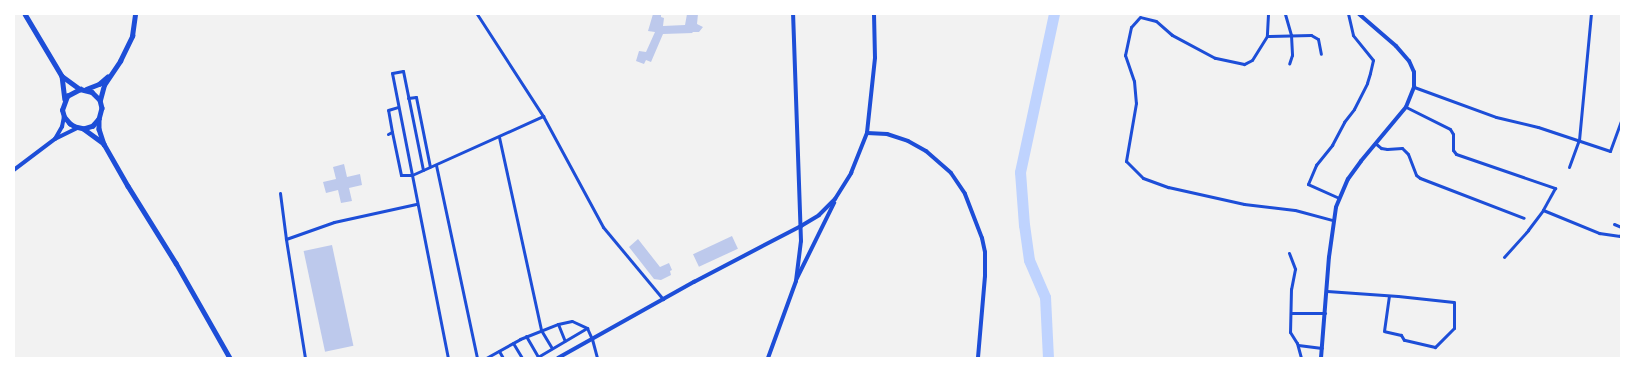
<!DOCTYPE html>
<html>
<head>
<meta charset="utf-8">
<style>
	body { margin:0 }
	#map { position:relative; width:1635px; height:372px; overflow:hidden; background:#f2f2f2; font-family:"Public Sans",sans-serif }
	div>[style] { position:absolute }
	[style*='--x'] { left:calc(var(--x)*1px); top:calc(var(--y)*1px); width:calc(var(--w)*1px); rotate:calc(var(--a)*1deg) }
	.river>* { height:11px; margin:-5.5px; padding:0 5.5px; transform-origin:5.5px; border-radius:5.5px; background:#bfd3fe }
	.building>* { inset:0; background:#bdc9ec; transform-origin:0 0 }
	.minor>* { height:3px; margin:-1.5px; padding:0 1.5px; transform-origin:1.5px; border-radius:1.5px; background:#1d4ed8 }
	.tertiary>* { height:3.5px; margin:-1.75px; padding:0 1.75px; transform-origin:1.75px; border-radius:1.75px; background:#1d4ed8 }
	.secondary>* { height:4px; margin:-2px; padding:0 2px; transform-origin:2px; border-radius:2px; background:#1d4ed8 }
	.primary>* { height:4.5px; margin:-2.25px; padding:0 2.25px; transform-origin:2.25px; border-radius:2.25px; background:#1d4ed8 }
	span { translate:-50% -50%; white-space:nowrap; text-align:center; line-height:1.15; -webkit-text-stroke:3px #fff; paint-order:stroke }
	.frame { position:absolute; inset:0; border:15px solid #fff; pointer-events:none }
</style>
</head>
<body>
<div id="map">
	<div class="river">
		<div style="--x:1048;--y:358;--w:61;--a:-92.8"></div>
		<div style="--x:1045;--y:297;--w:40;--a:-113.4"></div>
		<div style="--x:1029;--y:260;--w:35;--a:-98"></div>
		<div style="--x:1024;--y:225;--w:53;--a:-94.3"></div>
		<div style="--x:1020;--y:172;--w:162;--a:-77.9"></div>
	</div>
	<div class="building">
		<div style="clip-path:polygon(653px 14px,661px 14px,661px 17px,664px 18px,663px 26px,685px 25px,687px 14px,698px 14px,697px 24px,703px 27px,699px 32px,692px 32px,693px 33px,663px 34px,651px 62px,646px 60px,644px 64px,636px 61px,639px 51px,646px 52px,655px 32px,648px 31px)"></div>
		<div style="clip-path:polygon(344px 164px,347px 177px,360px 174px,362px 185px,349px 188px,352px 201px,341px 203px,338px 190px,326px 193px,323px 182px,336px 179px,333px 167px)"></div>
		<div style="left:732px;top:236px;width:14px;height:43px;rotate:65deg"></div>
		<div style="clip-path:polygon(638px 239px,660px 267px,669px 263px,672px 270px,670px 271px,671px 275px,661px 280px,654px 279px,629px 247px)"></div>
		<div style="left:332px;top:245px;width:103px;height:29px;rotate:78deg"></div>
	</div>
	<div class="minor">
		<div style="--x:477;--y:14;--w:121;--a:57.1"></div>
		<div style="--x:543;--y:116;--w:126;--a:61.6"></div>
		<div style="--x:603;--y:227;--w:94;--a:50.2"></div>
		<div style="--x:1268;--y:14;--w:22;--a:93"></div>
		<div style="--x:1267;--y:36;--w:28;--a:122"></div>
		<div style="--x:1252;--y:60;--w:9;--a:153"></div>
		<div style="--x:1244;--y:64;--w:30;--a:-168"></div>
		<div style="--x:1215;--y:58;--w:49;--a:-151.9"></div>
		<div style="--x:1172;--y:35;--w:21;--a:-139"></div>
		<div style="--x:1156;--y:21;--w:16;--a:-166"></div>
		<div style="--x:1140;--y:17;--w:13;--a:132"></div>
		<div style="--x:1131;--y:27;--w:29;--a:102"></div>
		<div style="--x:1125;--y:55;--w:28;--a:71"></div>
		<div style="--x:1134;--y:81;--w:22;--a:85"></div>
		<div style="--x:1136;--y:103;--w:59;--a:99.8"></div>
		<div style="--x:1126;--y:161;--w:24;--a:45"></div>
		<div style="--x:1143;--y:178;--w:27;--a:20"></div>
		<div style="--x:1168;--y:187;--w:78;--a:12.6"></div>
		<div style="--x:1244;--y:204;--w:51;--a:6.7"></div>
		<div style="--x:1295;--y:210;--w:39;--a:15"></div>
		<div style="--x:1285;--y:14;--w:22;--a:74"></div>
		<div style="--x:1291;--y:35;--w:20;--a:87"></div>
		<div style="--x:1292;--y:55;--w:9;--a:108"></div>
		<div style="--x:1267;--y:36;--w:44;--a:-1.3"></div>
		<div style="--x:1311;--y:35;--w:8;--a:30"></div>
		<div style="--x:1318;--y:39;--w:15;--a:79"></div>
		<div style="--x:1414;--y:87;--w:87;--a:20.1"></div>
		<div style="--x:1496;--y:117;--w:43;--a:13.4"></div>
		<div style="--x:1538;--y:127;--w:76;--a:18.4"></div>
		<div style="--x:1610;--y:151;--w:32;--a:-70"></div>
		<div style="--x:408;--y:98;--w:8;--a:-7"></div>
		<div style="--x:416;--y:97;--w:71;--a:78.7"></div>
		<div style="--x:1406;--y:107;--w:49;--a:26.6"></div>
		<div style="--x:1450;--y:129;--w:6;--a:59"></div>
		<div style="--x:1453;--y:134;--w:16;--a:90"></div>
		<div style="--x:1453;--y:150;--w:5;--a:53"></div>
		<div style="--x:1456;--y:154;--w:105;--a:19"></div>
		<div style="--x:1555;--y:188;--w:25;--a:119"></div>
		<div style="--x:1543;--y:210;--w:61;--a:22.3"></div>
		<div style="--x:1599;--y:233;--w:21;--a:8"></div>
		<div style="--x:1620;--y:236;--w:2;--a:-63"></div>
		<div style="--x:392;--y:132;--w:22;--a:-100"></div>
		<div style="--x:388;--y:110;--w:10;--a:-17"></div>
		<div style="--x:388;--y:134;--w:4;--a:-27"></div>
		<div style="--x:392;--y:132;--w:44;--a:78.2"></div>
		<div style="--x:401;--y:175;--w:11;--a:0"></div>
		<div style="--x:412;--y:175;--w:144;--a:-24.2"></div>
		<div style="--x:499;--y:137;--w:198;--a:77.7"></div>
		<div style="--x:541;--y:330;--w:21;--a:59"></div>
		<div style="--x:1375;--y:143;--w:8;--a:40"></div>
		<div style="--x:1381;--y:148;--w:6;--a:9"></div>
		<div style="--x:1387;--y:149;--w:15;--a:-4"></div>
		<div style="--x:1402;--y:148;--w:8;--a:45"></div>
		<div style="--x:1408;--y:154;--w:22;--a:69"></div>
		<div style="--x:1416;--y:175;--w:5;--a:37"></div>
		<div style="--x:1420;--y:178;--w:111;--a:21"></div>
		<div style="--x:436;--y:165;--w:197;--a:78"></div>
		<div style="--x:1569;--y:167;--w:29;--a:-70"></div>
		<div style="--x:1579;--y:140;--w:127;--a:-84.6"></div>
		<div style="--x:423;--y:170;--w:101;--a:-101.4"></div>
		<div style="--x:403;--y:71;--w:11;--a:170"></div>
		<div style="--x:392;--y:73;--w:290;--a:78.9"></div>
		<div style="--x:280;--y:193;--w:46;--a:82.6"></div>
		<div style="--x:1339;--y:198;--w:34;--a:-156"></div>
		<div style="--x:1308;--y:184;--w:21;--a:-67"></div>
		<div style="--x:1316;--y:165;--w:26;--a:-51"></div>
		<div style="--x:1332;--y:145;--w:26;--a:-62"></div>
		<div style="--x:1344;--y:122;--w:16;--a:-52"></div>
		<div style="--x:1354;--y:109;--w:29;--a:-63"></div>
		<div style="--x:1367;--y:83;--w:10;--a:-73"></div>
		<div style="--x:1370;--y:73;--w:13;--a:-77"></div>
		<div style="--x:1373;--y:60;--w:32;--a:-129"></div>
		<div style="--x:1353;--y:35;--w:22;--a:-103"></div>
		<div style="--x:1614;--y:224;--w:8;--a:23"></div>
		<div style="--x:1289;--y:253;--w:17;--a:69"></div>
		<div style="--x:1295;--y:269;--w:20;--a:101"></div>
		<div style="--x:1291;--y:289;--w:43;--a:91.3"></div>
		<div style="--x:1290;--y:332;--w:13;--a:58"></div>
		<div style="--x:1297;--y:343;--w:16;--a:75"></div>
		<div style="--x:1504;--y:257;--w:36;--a:-48"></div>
		<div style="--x:1528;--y:230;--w:25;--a:-53"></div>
		<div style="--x:1327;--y:291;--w:71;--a:4"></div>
		<div style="--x:1398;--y:296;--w:56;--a:6.1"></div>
		<div style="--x:1454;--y:302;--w:26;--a:90"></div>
		<div style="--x:1454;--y:328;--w:27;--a:135"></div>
		<div style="--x:1435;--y:347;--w:32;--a:-167"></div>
		<div style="--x:1404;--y:340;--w:6;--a:-121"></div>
		<div style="--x:1401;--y:335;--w:17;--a:-167"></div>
		<div style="--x:1384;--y:331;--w:35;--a:-82"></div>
		<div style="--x:1292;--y:313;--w:33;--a:0"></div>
		<div style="--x:558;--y:324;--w:14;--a:-12"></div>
		<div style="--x:572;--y:321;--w:17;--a:25"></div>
		<div style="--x:526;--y:336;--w:24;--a:60"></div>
		<div style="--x:513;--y:343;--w:17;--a:59"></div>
		<div style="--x:1298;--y:345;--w:24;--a:7"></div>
		<div style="--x:499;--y:351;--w:8;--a:60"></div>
		<div style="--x:305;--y:358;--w:121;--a:-99.1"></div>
		<div style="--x:286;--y:239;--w:51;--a:-19.5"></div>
		<div style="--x:334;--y:222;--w:84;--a:-12.4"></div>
		<div style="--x:486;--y:358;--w:39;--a:-29"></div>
		<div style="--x:520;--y:339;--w:41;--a:-21.5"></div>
		<div style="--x:558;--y:324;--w:18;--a:68"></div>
		<div style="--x:536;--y:358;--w:59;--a:-30.5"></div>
		<div style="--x:587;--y:328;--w:12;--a:66"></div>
		<div style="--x:592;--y:339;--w:20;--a:75"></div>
	</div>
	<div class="tertiary">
		<div style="--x:867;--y:133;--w:75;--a:-83.9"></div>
		<div style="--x:875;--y:58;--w:44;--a:-91.3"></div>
		<div style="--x:55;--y:139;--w:14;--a:-60"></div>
		<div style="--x:62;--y:127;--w:10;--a:-79"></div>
		<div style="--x:14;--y:170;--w:51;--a:-37.1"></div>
		<div style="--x:55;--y:139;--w:25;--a:-26"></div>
		<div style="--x:558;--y:358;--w:156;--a:-29.2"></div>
		<div style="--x:694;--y:282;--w:121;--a:-27.6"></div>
	</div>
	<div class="secondary">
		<div style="--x:801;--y:226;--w:21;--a:-31"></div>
		<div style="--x:819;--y:215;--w:23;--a:-45"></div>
		<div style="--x:835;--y:199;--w:31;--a:-58"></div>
		<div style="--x:851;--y:173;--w:43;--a:-68.2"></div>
		<div style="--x:867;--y:133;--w:20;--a:3"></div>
		<div style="--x:887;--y:134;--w:22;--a:18"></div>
		<div style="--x:908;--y:141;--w:21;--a:29"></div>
		<div style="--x:926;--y:151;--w:33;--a:41"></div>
		<div style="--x:951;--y:173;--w:25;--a:56"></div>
		<div style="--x:965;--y:194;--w:47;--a:68.9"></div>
		<div style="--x:982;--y:238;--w:14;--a:78"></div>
		<div style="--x:985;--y:252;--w:24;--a:90"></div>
		<div style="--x:985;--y:276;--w:82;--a:94.9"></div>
		<div style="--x:797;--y:278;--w:84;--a:-63.7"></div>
		<div style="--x:768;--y:358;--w:82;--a:-70"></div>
		<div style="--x:796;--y:281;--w:40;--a:-82.9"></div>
		<div style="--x:801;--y:241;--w:227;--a:-92"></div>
		<div style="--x:1321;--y:358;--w:101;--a:-85.5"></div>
		<div style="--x:1329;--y:257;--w:50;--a:-82"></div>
		<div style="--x:1336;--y:207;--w:30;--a:-67"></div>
		<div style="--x:1348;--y:179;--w:22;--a:-54"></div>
		<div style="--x:1361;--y:161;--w:70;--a:-50.2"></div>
		<div style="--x:1406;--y:107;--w:22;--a:-68"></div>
		<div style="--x:1414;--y:87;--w:15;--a:-90"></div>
		<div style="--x:1414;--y:72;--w:12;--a:-114"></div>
		<div style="--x:1409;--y:61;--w:20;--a:-131"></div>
		<div style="--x:1396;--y:46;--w:49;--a:-139.1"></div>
	</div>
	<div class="primary">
		<div style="--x:25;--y:14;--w:72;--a:59.2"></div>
		<div style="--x:62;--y:76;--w:23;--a:83"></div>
		<div style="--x:62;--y:76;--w:22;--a:36"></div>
		<div style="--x:80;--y:89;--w:12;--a:14"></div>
		<div style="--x:92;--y:92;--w:11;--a:45"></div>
		<div style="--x:100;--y:100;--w:8;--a:76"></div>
		<div style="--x:102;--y:108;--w:11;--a:105"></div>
		<div style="--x:99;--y:119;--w:9;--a:131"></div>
		<div style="--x:93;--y:126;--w:9;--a:162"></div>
		<div style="--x:84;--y:129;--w:9;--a:-167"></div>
		<div style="--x:75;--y:127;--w:6;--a:-149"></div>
		<div style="--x:70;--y:124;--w:9;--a:-131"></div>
		<div style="--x:64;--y:117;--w:7;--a:-106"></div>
		<div style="--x:62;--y:110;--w:15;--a:-70"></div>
		<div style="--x:67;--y:96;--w:15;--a:-28"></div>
		<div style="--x:86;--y:89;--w:14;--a:-21"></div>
		<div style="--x:99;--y:84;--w:11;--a:-41"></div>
		<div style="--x:100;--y:100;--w:16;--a:-75"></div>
		<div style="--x:104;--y:85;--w:29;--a:-56"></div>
		<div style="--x:120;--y:61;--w:28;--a:-64"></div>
		<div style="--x:132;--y:36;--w:22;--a:-82"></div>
		<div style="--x:99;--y:119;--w:10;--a:90"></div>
		<div style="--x:99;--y:129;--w:16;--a:72"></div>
		<div style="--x:104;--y:144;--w:48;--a:60.3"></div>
		<div style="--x:128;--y:186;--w:91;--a:58.1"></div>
		<div style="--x:176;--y:263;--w:109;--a:60.4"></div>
		<div style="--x:84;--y:129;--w:24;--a:36"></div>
	</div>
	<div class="frame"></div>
</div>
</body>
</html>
